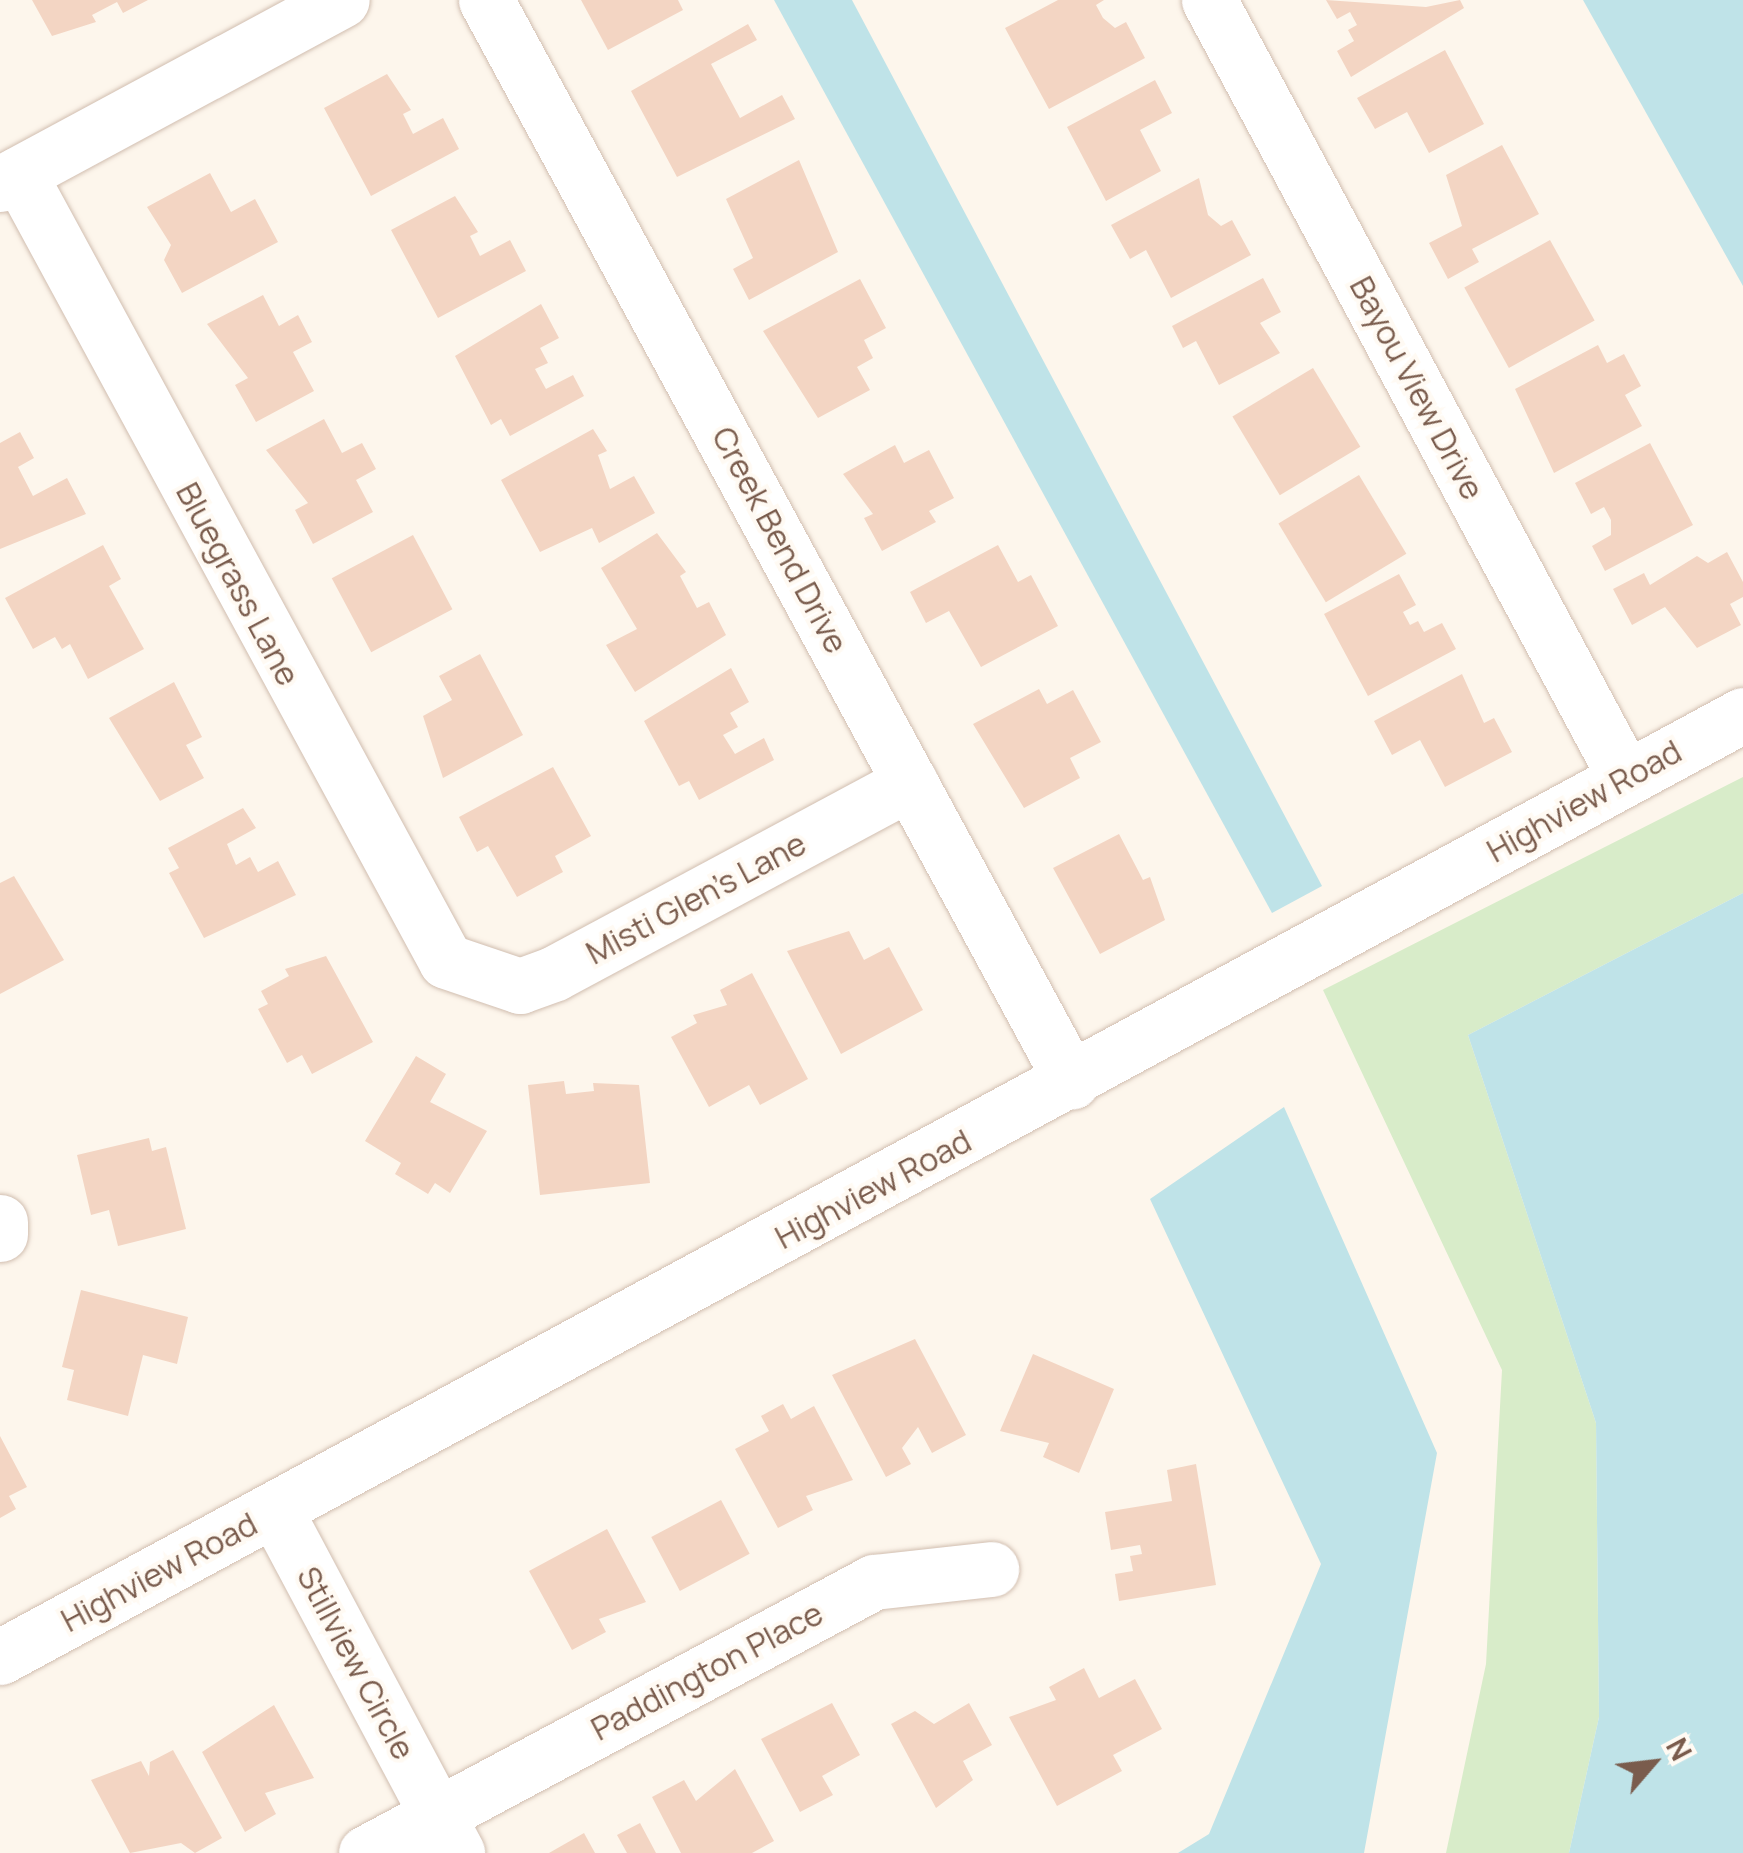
<!DOCTYPE html>
<html>
<head>
<meta charset="utf-8">
<style>
	body { margin:0 }
	#map { position:relative; width:1743px; height:1853px; overflow:hidden; background:#fdf6ec; font-family:Manrope,sans-serif }
	div>[style] { position:absolute }
	[style*='--x'] { left:calc(var(--x)*1px); top:calc(var(--y)*1px); width:calc(var(--w)*1px); rotate:calc(var(--a)*1deg) }
	.green>* { inset:0; background:#d8ecc9 }
	.water>* { inset:0; background:#bfe3e8 }
	.building>* { inset:0; background:#f3d5c3; transform-origin:0 0 }
	.roads { filter:drop-shadow(0 0 2px #d1beb0) drop-shadow(0 0 2px #d1beb0) }
	.minor>* { height:55px; margin:-27.5px; padding:0 27.5px; transform-origin:27.5px; border-radius:27.5px; background:#fff }
	span { translate:-50% -50%; white-space:nowrap; text-align:center; line-height:1.15; -webkit-text-stroke:8px #fffaf3; paint-order:stroke }
	.street-label { font-size:32px; color:#7a5c4d }
	.north { position:absolute; left:1603px; top:1713px; width:100px; height:100px; -webkit-text-stroke:8px #fffaf3; paint-order:stroke; rotate:62deg; font-size:28px; font-weight:700; line-height:40px; text-align:center; color:#7a5c4d }
	.north::after { content:''; display:block; margin:auto; width:35px; height:45px; background:#7a5c4d; clip-path:polygon(50% 0,100% 100%,50% 72%,0 100%) }
</style>
</head>
<body>
<div id="map">
	<div class="green">
		<div style="clip-path:polygon(1743px 777px,1743px 893px,1468px 1035px,1596px 1423px,1599px 1717px,1569px 1853px,1446px 1853px,1486px 1664px,1502px 1370px,1323px 990px)"></div>
	</div>
	<div class="water">
		<div style="clip-path:polygon(774px 0,852px 0,1322px 886px,1272px 913px)"></div>
		<div style="clip-path:polygon(1583px 0,1743px 0,1743px 286px)"></div>
		<div style="clip-path:polygon(1743px 893px,1743px 1853px,1569px 1853px,1599px 1717px,1596px 1423px,1468px 1035px)"></div>
		<div style="clip-path:polygon(1284px 1107px,1437px 1453px,1364px 1853px,1178px 1853px,1209px 1834px,1321px 1564px,1150px 1199px)"></div>
	</div>
	<div class="building">
		<div style="clip-path:polygon(32px 0,148px 0,123px 13px,117px 2px,92px 15px,96px 22px,52px 36px)"></div>
		<div style="clip-path:polygon(581px 0,678px 0,683px 10px,608px 50px)"></div>
		<div style="clip-path:polygon(1058px 0,1104px 0,1096px 5px,1103px 18px,1115px 28px,1126px 22px,1145px 58px,1049px 109px,1005px 28px)"></div>
		<div style="clip-path:polygon(1326px 0,1426px 7px,1460px 0,1464px 8px,1351px 77px,1337px 51px,1354px 41px,1348px 30px,1357px 25px,1350px 12px,1337px 19px)"></div>
		<div style="clip-path:polygon(748px 24px,757px 40px,711px 64px,740px 118px,782px 95px,795px 119px,677px 177px,631px 91px)"></div>
		<div style="clip-path:polygon(1445px 50px,1484px 124px,1429px 153px,1407px 112px,1375px 129px,1357px 98px)"></div>
		<div style="clip-path:polygon(387px 74px,411px 110px,403px 114px,413px 134px,443px 118px,459px 149px,371px 196px,324px 108px)"></div>
		<div style="clip-path:polygon(1155px 80px,1172px 113px,1140px 130px,1161px 171px,1106px 201px,1067px 127px)"></div>
		<div style="clip-path:polygon(1502px 145px,1539px 214px,1472px 249px,1479px 262px,1448px 279px,1429px 243px,1462px 226px,1446px 175px)"></div>
		<div style="clip-path:polygon(799px 160px,838px 252px,749px 300px,733px 269px,753px 258px,726px 199px)"></div>
		<div style="clip-path:polygon(210px 173px,231px 212px,255px 199px,278px 242px,182px 293px,164px 260px,171px 245px,147px 207px)"></div>
		<div style="clip-path:polygon(1199px 178px,1208px 215px,1221px 226px,1232px 220px,1251px 255px,1171px 298px,1146px 250px,1130px 259px,1111px 225px)"></div>
		<div style="clip-path:polygon(455px 196px,478px 232px,470px 236px,480px 256px,510px 240px,526px 271px,438px 318px,391px 230px)"></div>
		<div style="left:1550px;top:240px;width:92px;height:98px;rotate:61deg"></div>
		<div style="clip-path:polygon(1263px 278px,1281px 312px,1260px 323px,1280px 353px,1219px 385px,1196px 341px,1183px 348px,1172px 326px)"></div>
		<div style="clip-path:polygon(860px 279px,886px 328px,864px 340px,873px 358px,857px 367px,870px 390px,818px 418px,763px 331px)"></div>
		<div style="clip-path:polygon(263px 295px,279px 326px,298px 315px,312px 342px,293px 352px,314px 391px,256px 422px,235px 385px,248px 378px,207px 324px)"></div>
		<div style="clip-path:polygon(541px 304px,559px 338px,540px 348px,548px 363px,535px 369px,546px 389px,573px 375px,584px 396px,510px 436px,501px 419px,491px 425px,455px 356px)"></div>
		<div style="clip-path:polygon(1598px 345px,1607px 363px,1624px 354px,1641px 386px,1625px 395px,1642px 426px,1554px 473px,1515px 389px)"></div>
		<div style="left:1313px;top:368px;width:92px;height:94px;rotate:59deg"></div>
		<div style="clip-path:polygon(324px 419px,342px 453px,362px 443px,376px 469px,356px 480px,373px 512px,313px 544px,295px 510px,308px 503px,266px 450px)"></div>
		<div style="clip-path:polygon(593px 429px,607px 451px,598px 455px,610px 489px,634px 476px,655px 513px,599px 543px,592px 528px,540px 552px,501px 480px)"></div>
		<div style="clip-path:polygon(20px 432px,34px 458px,18px 467px,33px 496px,67px 478px,86px 514px,0 549px,0 443px)"></div>
		<div style="clip-path:polygon(1650px 443px,1693px 525px,1605px 571px,1592px 546px,1611px 535px,1611px 520px,1604px 507px,1591px 514px,1575px 483px)"></div>
		<div style="clip-path:polygon(895px 445px,904px 463px,929px 450px,954px 498px,929px 511px,936px 522px,882px 551px,864px 518px,873px 514px,843px 474px)"></div>
		<div style="left:1359px;top:475px;width:92px;height:94px;rotate:59deg"></div>
		<div style="clip-path:polygon(657px 533px,686px 572px,680px 576px,697px 608px,709px 602px,726px 635px,635px 692px,606px 645px,637px 629px,601px 568px)"></div>
		<div style="left:413px;top:535px;width:84px;height:92px;rotate:62deg"></div>
		<div style="clip-path:polygon(103px 545px,121px 579px,109px 586px,144px 649px,88px 679px,70px 644px,62px 649px,55px 637px,33px 649px,5px 598px)"></div>
		<div style="clip-path:polygon(998px 545px,1018px 582px,1031px 575px,1058px 626px,981px 667px,949px 611px,926px 623px,910px 592px)"></div>
		<div style="clip-path:polygon(1727px 552px,1743px 582px,1743px 597px,1730px 604px,1741px 625px,1697px 648px,1665px 607px,1632px 625px,1613px 589px,1644px 573px,1650px 585px,1697px 556px,1708px 563px)"></div>
		<div style="clip-path:polygon(1399px 574px,1416px 605px,1403px 612px,1410px 625px,1418px 621px,1424px 632px,1442px 623px,1456px 649px,1368px 696px,1324px 614px)"></div>
		<div style="clip-path:polygon(480px 654px,523px 735px,443px 778px,423px 716px,452px 700px,439px 676px)"></div>
		<div style="clip-path:polygon(731px 668px,749px 702px,730px 713px,738px 727px,723px 735px,735px 754px,764px 738px,774px 760px,699px 800px,689px 781px,679px 786px,644px 721px)"></div>
		<div style="clip-path:polygon(1462px 674px,1484px 723px,1494px 718px,1512px 752px,1445px 787px,1420px 740px,1392px 755px,1374px 721px)"></div>
		<div style="clip-path:polygon(174px 682px,202px 737px,186px 745px,204px 778px,160px 801px,109px 718px)"></div>
		<div style="clip-path:polygon(1039px 689px,1047px 704px,1073px 690px,1101px 742px,1070px 758px,1080px 778px,1024px 808px,973px 724px)"></div>
		<div style="clip-path:polygon(553px 767px,591px 836px,555px 856px,563px 872px,517px 897px,488px 846px,477px 852px,459px 817px)"></div>
		<div style="clip-path:polygon(243px 808px,256px 828px,227px 844px,236px 865px,250px 857px,258px 872px,278px 861px,296px 895px,204px 938px,169px 873px,179px 868px,168px 848px)"></div>
		<div style="clip-path:polygon(1119px 834px,1143px 880px,1150px 877px,1165px 920px,1100px 954px,1053px 868px)"></div>
		<div style="clip-path:polygon(14px 876px,64px 960px,0 994px,0 883px)"></div>
		<div style="clip-path:polygon(849px 931px,864px 960px,889px 947px,923px 1010px,841px 1054px,787px 951px)"></div>
		<div style="clip-path:polygon(326px 956px,373px 1042px,312px 1074px,302px 1055px,287px 1063px,258px 1009px,268px 1004px,261px 991px,289px 976px,285px 969px)"></div>
		<div style="clip-path:polygon(752px 973px,808px 1079px,760px 1105px,749px 1085px,709px 1107px,671px 1037px,697px 1023px,693px 1015px,727px 1005px,720px 990px)"></div>
		<div style="clip-path:polygon(416px 1056px,446px 1074px,430px 1102px,487px 1131px,450px 1193px,435px 1183px,428px 1194px,395px 1174px,401px 1163px,365px 1141px)"></div>
		<div style="clip-path:polygon(564px 1081px,566px 1094px,594px 1091px,593px 1083px,639px 1085px,650px 1183px,540px 1195px,528px 1085px)"></div>
		<div style="clip-path:polygon(149px 1138px,152px 1151px,166px 1147px,186px 1229px,118px 1246px,109px 1210px,91px 1215px,77px 1155px)"></div>
		<div style="clip-path:polygon(81px 1290px,188px 1317px,177px 1364px,143px 1355px,128px 1416px,67px 1400px,74px 1370px,62px 1367px)"></div>
		<div style="clip-path:polygon(915px 1339px,966px 1435px,932px 1453px,918px 1427px,902px 1448px,911px 1464px,886px 1477px,832px 1375px)"></div>
		<div style="clip-path:polygon(1033px 1354px,1114px 1389px,1079px 1473px,1043px 1457px,1049px 1443px,1000px 1431px)"></div>
		<div style="clip-path:polygon(783px 1404px,791px 1419px,814px 1406px,853px 1480px,806px 1496px,813px 1510px,778px 1528px,735px 1449px,769px 1431px,761px 1416px)"></div>
		<div style="clip-path:polygon(0 1436px,27px 1487px,9px 1496px,16px 1509px,0 1518px)"></div>
		<div style="clip-path:polygon(1196px 1464px,1216px 1585px,1119px 1601px,1115px 1574px,1133px 1571px,1130px 1556px,1142px 1554px,1140px 1545px,1111px 1550px,1105px 1512px,1172px 1501px,1167px 1470px)"></div>
		<div style="left:721px;top:1500px;width:61px;height:79px;rotate:62deg"></div>
		<div style="clip-path:polygon(607px 1529px,646px 1602px,599px 1619px,606px 1632px,572px 1650px,529px 1571px)"></div>
		<div style="clip-path:polygon(1084px 1668px,1099px 1698px,1135px 1679px,1162px 1729px,1113px 1755px,1122px 1771px,1057px 1806px,1009px 1717px,1056px 1700px,1049px 1687px)"></div>
		<div style="clip-path:polygon(832px 1703px,860px 1755px,822px 1776px,833px 1795px,800px 1812px,761px 1739px)"></div>
		<div style="clip-path:polygon(969px 1703px,992px 1745px,963px 1761px,973px 1780px,936px 1808px,891px 1724px,915px 1711px,934px 1724px)"></div>
		<div style="clip-path:polygon(274px 1705px,314px 1778px,265px 1793px,276px 1814px,245px 1832px,202px 1752px)"></div>
		<div style="clip-path:polygon(173px 1750px,222px 1838px,195px 1853px,181px 1843px,130px 1853px,91px 1780px,141px 1761px,149px 1776px,150px 1762px)"></div>
		<div style="clip-path:polygon(735px 1769px,774px 1841px,752px 1853px,681px 1853px,652px 1797px,684px 1780px,696px 1801px)"></div>
		<div style="clip-path:polygon(640px 1823px,656px 1853px,627px 1853px,617px 1835px)"></div>
		<div style="clip-path:polygon(584px 1833px,595px 1853px,549px 1853px)"></div>
	</div>
	<div class="roads">
		<div class="minor">
			<div style="--x:486;--y:0;--w:1230;--a:61.56"></div>
			<div style="--x:1209;--y:0;--w:881;--a:61.84"></div>
			<div style="--x:19;--y:174;--w:895;--a:61.52"></div>
			<div style="--x:446;--y:961;--w:78;--a:18.7"></div>
			<div style="--x:520;--y:986;--w:37;--a:-20"></div>
			<div style="--x:555;--y:973;--w:403;--a:-28.2"></div>
			<div style="--x:0;--y:184;--w:388;--a:-28.3"></div>
			<div style="--x:0;--y:1222;--w:12;--a:90"></div>
			<div style="--x:275;--y:1510;--w:388;--a:62"></div>
			<div style="--x:0;--y:1657;--w:1981;--a:-28.39"></div>
			<div style="--x:366;--y:1853;--w:576;--a:-28.08"></div>
			<div style="--x:874;--y:1582;--w:118;--a:-6.3"></div>
		</div>
	</div>
	<div class="street-label">
		<span style="left:1417px;top:388px;rotate:62deg">Bayou View Drive</span>
		<span style="left:780px;top:540px;rotate:62deg">Creek Bend Drive</span>
		<span style="left:238px;top:584px;rotate:62deg">Bluegrass Lane</span>
		<span style="left:1584px;top:801px;rotate:-29deg">Highview Road</span>
		<span style="left:696px;top:898px;rotate:-28deg">Misti Glen's Lane</span>
		<span style="left:873px;top:1189px;rotate:-28deg">Highview Road</span>
		<span style="left:159px;top:1572px;rotate:-28deg">Highview Road</span>
		<span style="left:356px;top:1663px;rotate:62deg">Stillview Circle</span>
		<span style="left:707px;top:1671px;rotate:-28deg">Paddington Place</span>
	</div>
	<div class="north">N</div>
</div>
</body>
</html>
